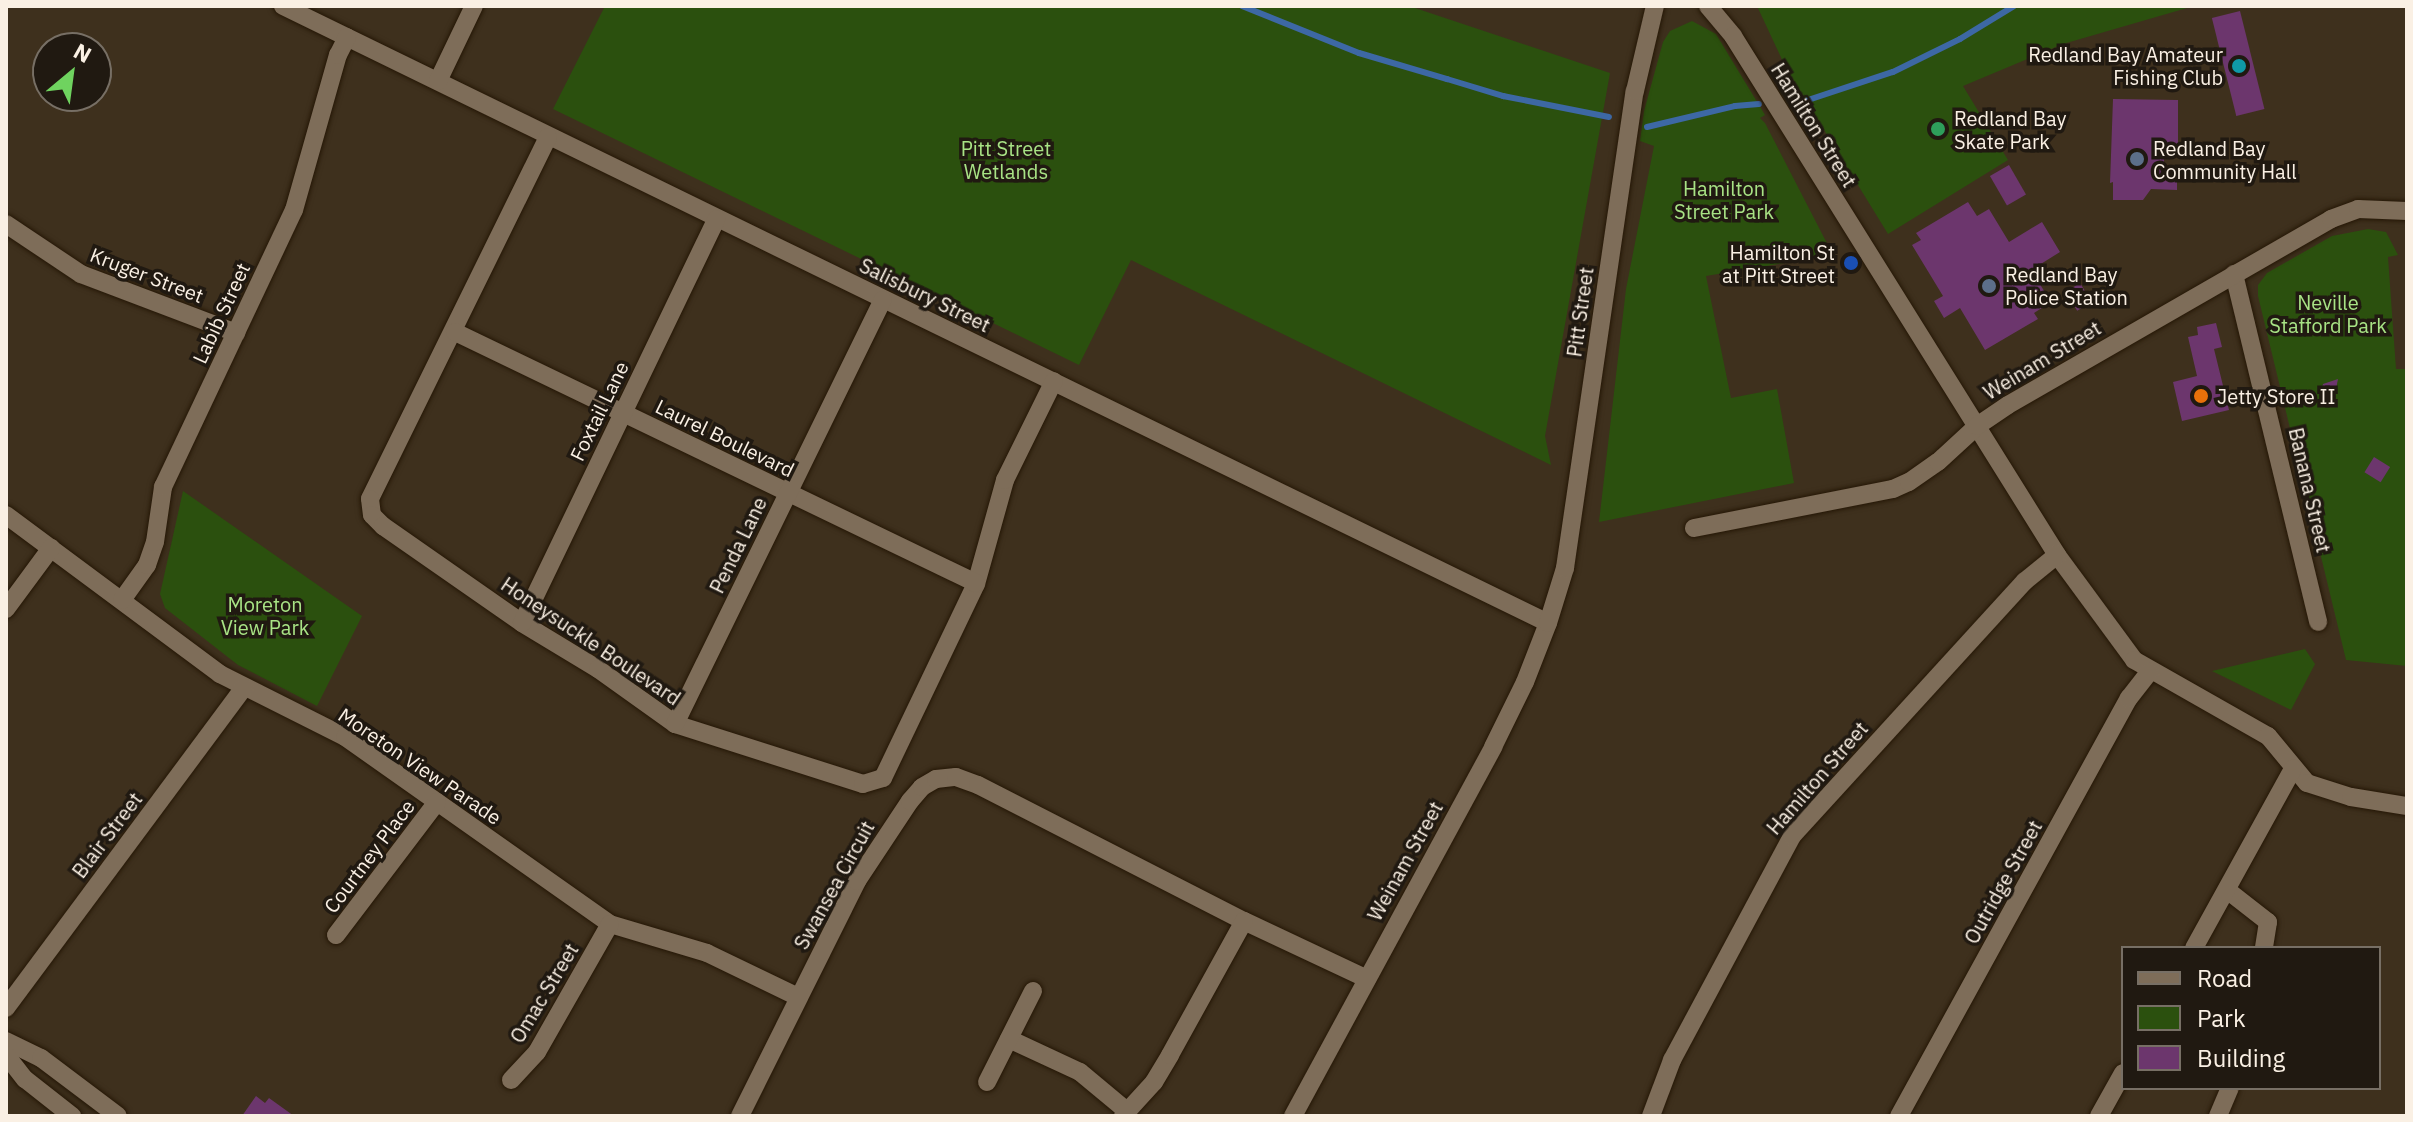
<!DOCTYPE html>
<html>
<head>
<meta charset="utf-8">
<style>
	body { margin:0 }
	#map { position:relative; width:2413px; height:1122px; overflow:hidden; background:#3e301d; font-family:"IBM Plex Sans",sans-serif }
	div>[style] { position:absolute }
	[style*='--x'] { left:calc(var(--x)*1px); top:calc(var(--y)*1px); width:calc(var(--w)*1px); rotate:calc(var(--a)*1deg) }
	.green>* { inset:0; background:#2b500e }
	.stream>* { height:6px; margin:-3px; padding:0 3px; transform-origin:3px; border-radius:3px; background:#3d68a4 }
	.building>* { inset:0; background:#6c366d; transform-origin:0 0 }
	.roads { filter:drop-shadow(0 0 2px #251706) drop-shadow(0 0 2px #251706) }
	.minor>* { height:18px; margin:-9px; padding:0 9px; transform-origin:9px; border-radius:9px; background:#7e6d59 }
	.dots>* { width:22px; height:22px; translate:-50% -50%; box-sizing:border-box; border:4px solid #201911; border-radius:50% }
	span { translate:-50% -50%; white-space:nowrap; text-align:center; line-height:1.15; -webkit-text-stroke:7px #201911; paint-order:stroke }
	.poi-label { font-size:20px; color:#faf0e4 }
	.right { translate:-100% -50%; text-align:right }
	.left { translate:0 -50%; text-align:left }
	.street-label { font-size:20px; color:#faf0e4 }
	.park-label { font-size:20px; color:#a8e385 }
	.frame { position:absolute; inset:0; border:8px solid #faf0e4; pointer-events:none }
	.legend { position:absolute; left:2121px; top:946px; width:260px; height:144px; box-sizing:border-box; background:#201911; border:2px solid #776f65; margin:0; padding:10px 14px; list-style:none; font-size:24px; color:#faf0e4 }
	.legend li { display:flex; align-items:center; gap:16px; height:40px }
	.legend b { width:40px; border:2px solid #776f65 }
	.north { position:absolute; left:32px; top:32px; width:80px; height:80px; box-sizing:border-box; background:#201911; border:2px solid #776f65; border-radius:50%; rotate:29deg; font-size:22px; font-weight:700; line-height:32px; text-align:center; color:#faf0e4 }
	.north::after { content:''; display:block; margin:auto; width:28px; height:36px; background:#6fd35f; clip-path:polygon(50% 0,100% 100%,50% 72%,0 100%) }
</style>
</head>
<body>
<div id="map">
	<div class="green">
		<div style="clip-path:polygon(605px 6px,1409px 6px,1610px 73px,1545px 436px,1551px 465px,1131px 260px,1079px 365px,553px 109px)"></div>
		<div style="clip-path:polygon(1757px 6px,2194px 6px,2063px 44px,1963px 86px,2008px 160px,1888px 234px,1786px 68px)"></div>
		<div style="clip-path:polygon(1692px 21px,1716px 34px,1756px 100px,1765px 115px,1760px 118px,1765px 123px,1833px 255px,1706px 276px,1731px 398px,1777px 389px,1794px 483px,1599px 522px,1626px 289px,1654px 146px,1640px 141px,1644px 111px,1663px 42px,1670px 31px)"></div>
		<div style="clip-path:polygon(2368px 229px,2386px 232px,2398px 255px,2388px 257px,2396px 369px,2407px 369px,2407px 666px,2346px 660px,2258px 296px,2258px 285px,2267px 273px,2332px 236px)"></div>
		<div style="clip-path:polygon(183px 491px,362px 616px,317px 706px,238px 665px,165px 608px,160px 594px)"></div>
		<div style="clip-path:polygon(2305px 649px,2315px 664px,2291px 710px,2212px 671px)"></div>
	</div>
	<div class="stream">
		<div style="--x:1242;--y:6;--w:126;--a:21.9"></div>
		<div style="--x:1359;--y:53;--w:92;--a:16.5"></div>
		<div style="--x:1447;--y:79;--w:59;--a:16.9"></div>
		<div style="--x:1503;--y:96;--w:108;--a:11.2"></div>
		<div style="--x:1796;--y:104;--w:102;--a:-18.3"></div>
		<div style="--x:1893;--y:72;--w:75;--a:-26.2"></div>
		<div style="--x:1960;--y:39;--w:63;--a:-31.4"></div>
		<div style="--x:1647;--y:127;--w:90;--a:-13.4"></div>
		<div style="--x:1735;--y:106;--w:24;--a:-5"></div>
	</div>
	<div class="building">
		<div style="left:2240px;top:11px;width:101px;height:29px;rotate:76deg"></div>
		<div style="clip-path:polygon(2113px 99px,2178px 100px,2178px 145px,2164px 145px,2164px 174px,2177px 174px,2177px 190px,2151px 189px,2143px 200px,2113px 200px,2113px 182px,2110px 183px)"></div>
		<div style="left:2009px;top:165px;width:34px;height:22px;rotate:60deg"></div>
		<div style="clip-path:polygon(1968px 202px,1977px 216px,1989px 209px,2009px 242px,2042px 222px,2060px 252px,2031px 270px,2051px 302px,2034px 313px,2038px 319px,1985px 350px,1960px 308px,1944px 318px,1934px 301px,1943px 296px,1912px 245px,1921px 240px,1916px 233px)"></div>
		<div style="left:2080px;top:283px;width:22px;height:17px;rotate:58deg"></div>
		<div style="clip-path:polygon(2216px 323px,2222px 347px,2214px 349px,2229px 410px,2182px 421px,2173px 382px,2197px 376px,2188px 337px,2198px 335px,2197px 327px)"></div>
		<div style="clip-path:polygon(2338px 379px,2333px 404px,2321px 392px,2323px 384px)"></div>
		<div style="left:2374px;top:457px;width:19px;height:18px;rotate:32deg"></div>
		<div style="clip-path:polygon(256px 1096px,265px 1103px,269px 1098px,294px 1116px,242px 1116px)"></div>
	</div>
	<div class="roads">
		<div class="minor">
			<div style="--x:283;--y:6;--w:1407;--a:26"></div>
			<div style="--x:1708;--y:6;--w:39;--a:50"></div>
			<div style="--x:1733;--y:36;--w:612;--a:58.02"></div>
			<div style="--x:2057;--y:555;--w:130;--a:53.7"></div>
			<div style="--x:2134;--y:660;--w:154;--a:29.6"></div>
			<div style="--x:2268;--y:736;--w:61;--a:50.3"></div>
			<div style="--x:2307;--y:783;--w:46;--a:17.7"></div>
			<div style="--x:2351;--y:797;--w:57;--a:9.1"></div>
			<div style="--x:438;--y:81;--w:83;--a:-64.4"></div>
			<div style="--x:548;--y:137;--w:403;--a:116.2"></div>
			<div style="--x:370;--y:499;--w:16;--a:83"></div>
			<div style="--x:372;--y:515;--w:16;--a:45"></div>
			<div style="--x:383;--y:526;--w:169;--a:34.9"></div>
			<div style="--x:522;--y:623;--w:89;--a:31.2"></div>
			<div style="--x:598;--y:669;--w:95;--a:35.5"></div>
			<div style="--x:675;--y:724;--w:197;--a:17.7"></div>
			<div style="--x:863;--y:784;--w:21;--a:-17"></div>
			<div style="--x:883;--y:778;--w:215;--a:-64.4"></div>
			<div style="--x:976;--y:584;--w:108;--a:-74.4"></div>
			<div style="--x:1005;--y:480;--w:110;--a:-63.7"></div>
			<div style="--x:6;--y:224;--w:90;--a:33.7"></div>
			<div style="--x:81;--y:274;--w:166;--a:20.8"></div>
			<div style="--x:2234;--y:274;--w:358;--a:76.4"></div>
			<div style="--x:455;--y:332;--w:578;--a:25.72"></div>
			<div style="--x:6;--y:515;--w:267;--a:36.6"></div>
			<div style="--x:220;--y:674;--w:140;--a:26.7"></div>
			<div style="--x:345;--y:737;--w:324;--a:35.2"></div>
			<div style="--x:610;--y:924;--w:101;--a:16.6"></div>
			<div style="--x:707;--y:953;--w:101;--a:25.8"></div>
			<div style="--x:1694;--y:528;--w:203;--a:-11.1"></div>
			<div style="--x:1893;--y:489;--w:17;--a:-24"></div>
			<div style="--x:1909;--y:482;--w:35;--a:-35"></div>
			<div style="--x:1938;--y:462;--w:53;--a:-42.7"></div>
			<div style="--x:1977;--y:426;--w:37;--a:-34"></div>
			<div style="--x:2008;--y:405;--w:373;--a:-29.9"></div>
			<div style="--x:2331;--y:219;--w:29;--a:-20"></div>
			<div style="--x:2358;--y:209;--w:49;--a:2.3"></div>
			<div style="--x:122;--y:600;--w:43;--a:-54.5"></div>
			<div style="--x:147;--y:565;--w:24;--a:-71"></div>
			<div style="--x:155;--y:542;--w:56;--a:-81.7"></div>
			<div style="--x:163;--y:487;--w:306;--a:-64.7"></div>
			<div style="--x:294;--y:210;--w:161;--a:-74.2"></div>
			<div style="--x:338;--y:55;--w:20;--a:-63"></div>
			<div style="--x:6;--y:609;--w:76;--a:-53.6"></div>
			<div style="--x:522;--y:623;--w:448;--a:-64.3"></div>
			<div style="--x:675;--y:724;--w:472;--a:-63.9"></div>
			<div style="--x:2227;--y:890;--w:52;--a:38"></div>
			<div style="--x:2268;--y:922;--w:26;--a:99"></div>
			<div style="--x:336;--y:935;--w:167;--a:-52.8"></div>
			<div style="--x:2194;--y:948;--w:205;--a:-61.1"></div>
			<div style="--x:6;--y:1008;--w:399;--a:-53.4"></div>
			<div style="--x:1009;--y:1039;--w:78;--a:24.9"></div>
			<div style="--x:1080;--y:1072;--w:62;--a:39.8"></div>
			<div style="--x:6;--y:1041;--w:39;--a:26"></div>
			<div style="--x:41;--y:1058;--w:96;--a:37"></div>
			<div style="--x:6;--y:1055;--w:31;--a:52"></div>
			<div style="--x:25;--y:1079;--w:60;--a:38.2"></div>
			<div style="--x:511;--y:1080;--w:38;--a:-47"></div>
			<div style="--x:537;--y:1052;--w:147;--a:-60.3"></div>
			<div style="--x:987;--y:1082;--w:102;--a:-63.2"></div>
			<div style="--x:740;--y:1116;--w:263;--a:-63.5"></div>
			<div style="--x:857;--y:881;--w:96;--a:-56.5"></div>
			<div style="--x:910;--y:801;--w:18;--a:-49"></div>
			<div style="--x:922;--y:787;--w:16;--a:-30"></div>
			<div style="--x:936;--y:779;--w:20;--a:-6"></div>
			<div style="--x:956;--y:777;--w:23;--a:20"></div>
			<div style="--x:978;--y:785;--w:299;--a:27.1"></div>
			<div style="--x:1244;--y:921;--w:136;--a:25.2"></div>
			<div style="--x:1123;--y:1116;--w:46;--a:-47.6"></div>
			<div style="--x:1154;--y:1082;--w:31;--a:-59"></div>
			<div style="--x:1170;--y:1055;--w:153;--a:-61.1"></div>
			<div style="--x:1293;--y:1116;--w:420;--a:-61.5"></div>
			<div style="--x:1493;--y:747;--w:72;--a:-63.8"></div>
			<div style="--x:1525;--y:682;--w:63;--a:-68.7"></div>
			<div style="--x:1548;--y:623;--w:58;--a:-72.8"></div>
			<div style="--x:1565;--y:568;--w:482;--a:-81.7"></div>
			<div style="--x:1635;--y:91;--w:87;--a:-76.8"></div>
			<div style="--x:1651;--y:1116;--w:60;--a:-69.4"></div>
			<div style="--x:1672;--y:1060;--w:254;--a:-61.8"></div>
			<div style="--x:1792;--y:836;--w:345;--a:-47.6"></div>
			<div style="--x:2025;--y:581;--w:41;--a:-39.1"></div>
			<div style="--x:1899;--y:1116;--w:477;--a:-61.2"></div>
			<div style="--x:2129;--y:698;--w:33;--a:-52"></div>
			<div style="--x:2099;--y:1116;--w:49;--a:-60.8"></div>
			<div style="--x:2218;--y:1116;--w:30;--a:-67"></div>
		</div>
	</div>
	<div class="dots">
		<div style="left:2239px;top:66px;background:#0f9aa8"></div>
		<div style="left:1938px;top:129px;background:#2e9e5b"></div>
		<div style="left:2137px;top:159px;background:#5c6f8a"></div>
		<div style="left:1851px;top:263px;background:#1a4fb4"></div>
		<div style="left:1989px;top:286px;background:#5c6f8a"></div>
		<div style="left:2201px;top:396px;background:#e8710a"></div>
	</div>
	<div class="poi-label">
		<span class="right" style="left:2223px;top:66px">Redland Bay Amateur<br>Fishing Club</span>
		<span class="left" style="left:1954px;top:130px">Redland Bay<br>Skate Park</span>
		<span class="left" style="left:2153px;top:160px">Redland Bay<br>Community Hall</span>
		<span class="right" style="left:1835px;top:264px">Hamilton St<br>at Pitt Street</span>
		<span class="left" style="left:2005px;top:286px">Redland Bay<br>Police Station</span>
		<span class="left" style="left:2217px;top:396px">Jetty Store II</span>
	</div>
	<div class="street-label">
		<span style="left:1814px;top:125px;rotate:58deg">Hamilton Street</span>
		<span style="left:147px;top:275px;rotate:21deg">Kruger Street</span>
		<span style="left:925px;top:295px;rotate:26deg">Salisbury Street</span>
		<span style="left:1580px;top:312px;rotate:-82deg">Pitt Street</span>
		<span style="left:221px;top:313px;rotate:-65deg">Labib Street</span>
		<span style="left:2042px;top:360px;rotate:-31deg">Weinam Street</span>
		<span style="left:599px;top:411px;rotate:-64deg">Foxtail Lane</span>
		<span style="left:725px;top:438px;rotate:26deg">Laurel Boulevard</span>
		<span style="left:2310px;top:490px;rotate:77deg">Banana Street</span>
		<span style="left:738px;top:545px;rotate:-64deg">Penda Lane</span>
		<span style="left:591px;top:641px;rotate:34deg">Honeysuckle Boulevard</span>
		<span style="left:420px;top:766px;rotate:34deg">Moreton View Parade</span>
		<span style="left:1817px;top:778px;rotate:-49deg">Hamilton Street</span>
		<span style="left:107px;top:835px;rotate:-53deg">Blair Street</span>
		<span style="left:369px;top:856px;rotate:-53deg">Courtney Place</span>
		<span style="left:1405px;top:861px;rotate:-61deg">Weinam Street</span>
		<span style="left:2003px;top:882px;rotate:-61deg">Outridge Street</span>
		<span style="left:834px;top:885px;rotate:-61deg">Swansea Circuit</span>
		<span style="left:544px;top:993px;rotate:-59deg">Omac Street</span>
	</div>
	<div class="park-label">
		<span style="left:1006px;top:160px">Pitt Street<br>Wetlands</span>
		<span style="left:1724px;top:200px">Hamilton<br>Street Park</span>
		<span style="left:2328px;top:314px">Neville<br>Stafford Park</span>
		<span style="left:265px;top:616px">Moreton<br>View Park</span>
	</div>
	<div class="frame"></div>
	<ul class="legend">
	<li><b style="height:10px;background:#7e6d59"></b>Road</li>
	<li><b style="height:22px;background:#2b500e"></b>Park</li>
	<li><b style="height:22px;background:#6c366d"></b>Building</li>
	</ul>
	<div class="north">N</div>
</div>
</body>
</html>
